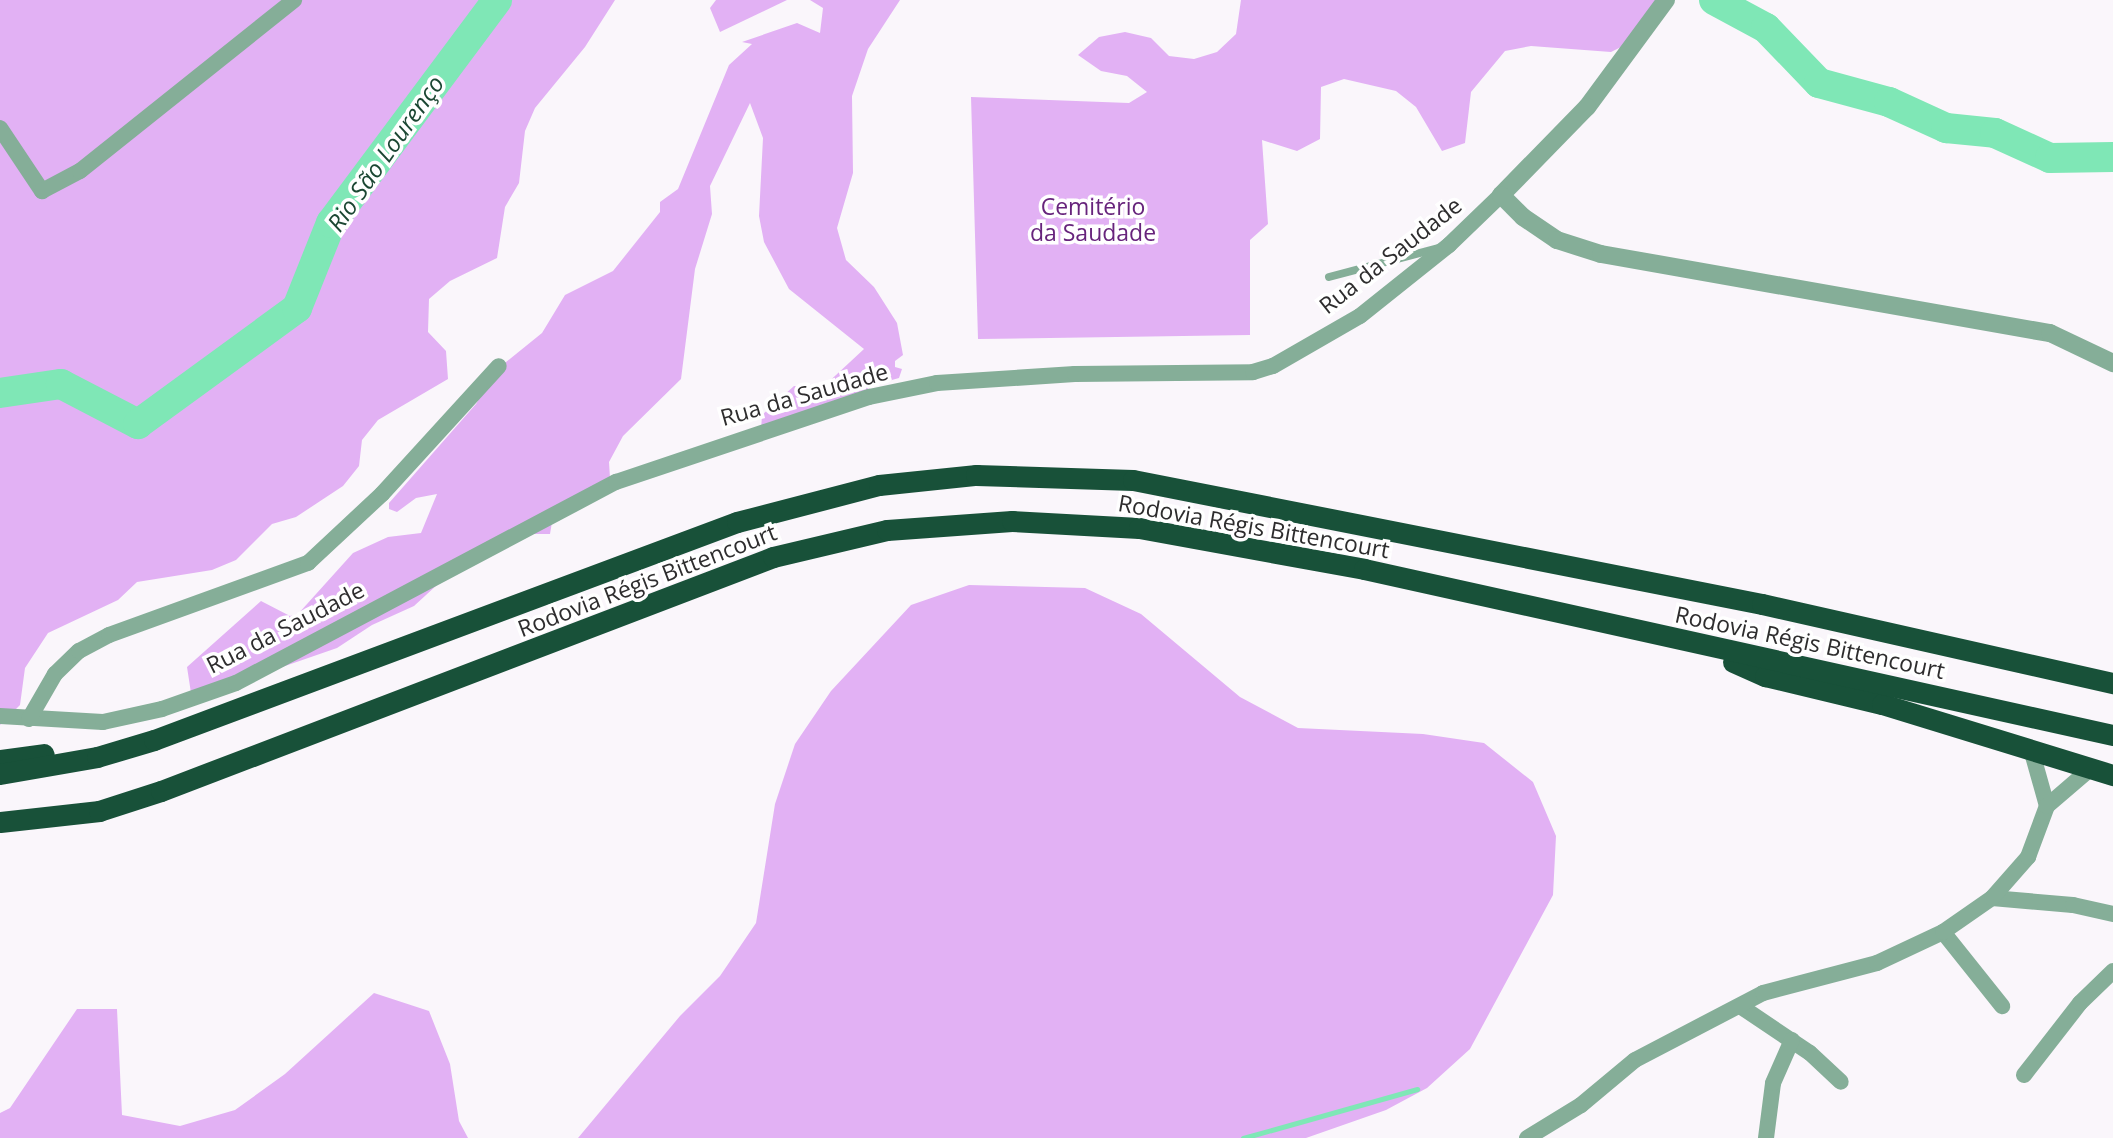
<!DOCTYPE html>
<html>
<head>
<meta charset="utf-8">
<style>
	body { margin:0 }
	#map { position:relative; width:2113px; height:1138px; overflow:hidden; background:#faf6fb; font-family:"Open Sans",sans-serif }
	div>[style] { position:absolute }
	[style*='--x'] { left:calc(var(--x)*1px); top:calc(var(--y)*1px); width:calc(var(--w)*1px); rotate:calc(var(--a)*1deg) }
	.green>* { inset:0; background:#e2b1f4 }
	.stream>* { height:5px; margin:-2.5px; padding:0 2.5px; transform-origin:2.5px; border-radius:2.5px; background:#7fe7b6 }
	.river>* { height:30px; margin:-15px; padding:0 15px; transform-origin:15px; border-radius:15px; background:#7fe7b6 }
	.service>* { height:8px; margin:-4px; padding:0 4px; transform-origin:4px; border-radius:4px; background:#85ae98 }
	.minor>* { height:16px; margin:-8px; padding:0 8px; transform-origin:8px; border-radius:8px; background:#85ae98 }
	.tertiary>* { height:18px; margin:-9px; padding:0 9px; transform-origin:9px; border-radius:9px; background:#85ae98 }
	.motorway>* { height:21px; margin:-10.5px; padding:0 10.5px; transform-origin:10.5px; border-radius:10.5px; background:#185139 }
	span { translate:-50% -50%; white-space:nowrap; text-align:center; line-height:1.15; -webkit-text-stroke:7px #fff; paint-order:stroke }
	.park-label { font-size:23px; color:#67247c }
	.street-label { font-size:23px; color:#2e2d2e }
	.water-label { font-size:24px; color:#1b4733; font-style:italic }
</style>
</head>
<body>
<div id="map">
	<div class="green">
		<div style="clip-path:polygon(0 0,615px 0,585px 47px,535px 108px,525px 131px,519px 183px,505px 207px,497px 258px,450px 281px,429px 299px,428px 332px,446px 351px,448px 379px,378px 420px,362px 440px,359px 466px,343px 486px,296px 517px,272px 524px,236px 560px,212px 570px,137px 582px,118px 600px,48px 633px,25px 668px,20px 705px,0 725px)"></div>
		<div style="clip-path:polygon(716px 0,787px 0,720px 32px,710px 8px)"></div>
		<div style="clip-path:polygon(810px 0,900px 0,868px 49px,852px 96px,853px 173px,837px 228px,846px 260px,874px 287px,897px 323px,903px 355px,895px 361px,895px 367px,902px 369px,899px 378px,874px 385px,815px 420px,761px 430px,762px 415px,794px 386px,822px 388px,864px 349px,789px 289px,764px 242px,759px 216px,763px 138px,750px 103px,710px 186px,712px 214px,695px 269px,681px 379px,623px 436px,609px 462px,610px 478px,552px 522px,550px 534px,533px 534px,438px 584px,414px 606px,372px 625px,337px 648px,199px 696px,191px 693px,187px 667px,261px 601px,290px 616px,298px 614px,353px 553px,388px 537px,421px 533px,437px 494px,416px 498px,397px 512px,389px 509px,389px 503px,476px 404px,495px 371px,542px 333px,565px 295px,613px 271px,660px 212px,660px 202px,678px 189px,729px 65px,752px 44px,742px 42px,797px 23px,820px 33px,823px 8px)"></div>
		<div style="clip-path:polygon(1241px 0,1666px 0,1635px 40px,1611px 52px,1531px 46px,1505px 51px,1471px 92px,1465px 143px,1442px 151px,1416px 107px,1396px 91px,1344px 79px,1321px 87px,1320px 139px,1297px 151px,1262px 140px,1268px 224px,1250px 240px,1250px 335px,978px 339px,971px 97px,1129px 103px,1147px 92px,1127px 76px,1101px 71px,1078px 55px,1099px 37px,1125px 32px,1151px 38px,1169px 56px,1194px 59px,1217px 52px,1236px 34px)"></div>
		<div style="clip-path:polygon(969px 585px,1085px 588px,1141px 614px,1240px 697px,1298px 728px,1423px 734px,1484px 743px,1533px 782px,1556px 836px,1553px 895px,1470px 1049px,1427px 1088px,1386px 1110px,1306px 1138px,578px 1138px,680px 1016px,720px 976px,756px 923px,775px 804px,795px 744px,831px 691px,911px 605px)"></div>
		<div style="clip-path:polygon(374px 993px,429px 1011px,450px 1064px,459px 1121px,468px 1138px,0 1138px,0 1113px,10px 1108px,77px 1009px,117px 1009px,122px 1115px,180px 1126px,235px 1110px,285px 1074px)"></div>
	</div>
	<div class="stream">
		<div style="--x:1243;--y:1138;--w:181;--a:-15.7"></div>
	</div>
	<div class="river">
		<div style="--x:1714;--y:0;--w:59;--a:28.3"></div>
		<div style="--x:1766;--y:28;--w:76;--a:46.1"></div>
		<div style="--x:1819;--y:83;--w:73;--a:15.2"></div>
		<div style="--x:1889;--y:102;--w:63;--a:24.5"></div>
		<div style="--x:1946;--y:128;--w:49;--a:5.8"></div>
		<div style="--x:1995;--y:133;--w:60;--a:24.4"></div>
		<div style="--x:2050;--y:158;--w:63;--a:-0.9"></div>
		<div style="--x:0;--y:393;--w:62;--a:-8.4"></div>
		<div style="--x:61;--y:384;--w:87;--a:27.5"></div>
		<div style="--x:138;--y:424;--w:197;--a:-36.1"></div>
		<div style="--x:297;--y:308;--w:92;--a:-68.2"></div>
		<div style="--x:331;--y:223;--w:278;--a:-53.3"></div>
	</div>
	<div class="service">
		<div style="--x:1329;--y:277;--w:114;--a:-14.8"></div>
	</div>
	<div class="minor">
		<div style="--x:0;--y:128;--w:76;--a:56.3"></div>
		<div style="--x:42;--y:191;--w:43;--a:-27.8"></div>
		<div style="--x:80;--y:171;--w:274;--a:-38.6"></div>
		<div style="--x:0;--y:716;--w:103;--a:3.3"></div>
		<div style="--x:103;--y:722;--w:60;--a:-12.4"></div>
		<div style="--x:162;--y:709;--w:78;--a:-19.4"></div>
		<div style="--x:236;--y:683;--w:430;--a:-27.9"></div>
		<div style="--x:616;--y:482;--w:267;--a:-18.6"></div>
		<div style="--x:869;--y:397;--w:69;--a:-11.6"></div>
		<div style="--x:937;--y:383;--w:138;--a:-3.7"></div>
		<div style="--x:1075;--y:374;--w:178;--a:-0.6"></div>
		<div style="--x:1253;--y:372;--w:21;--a:-17"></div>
		<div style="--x:1273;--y:366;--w:100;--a:-29.9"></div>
		<div style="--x:1360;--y:316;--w:114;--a:-38.6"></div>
		<div style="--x:1449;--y:245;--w:72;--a:-43.9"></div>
		<div style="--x:29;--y:719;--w:52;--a:-60"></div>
		<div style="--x:55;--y:674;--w:33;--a:-44"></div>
		<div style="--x:79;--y:651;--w:34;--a:-28"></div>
		<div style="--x:109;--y:635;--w:212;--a:-19.9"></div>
		<div style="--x:308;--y:563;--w:101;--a:-43"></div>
		<div style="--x:382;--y:494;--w:173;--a:-47.6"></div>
		<div style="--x:2031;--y:749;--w:59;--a:74.3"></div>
		<div style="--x:1992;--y:898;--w:81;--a:4.9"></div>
		<div style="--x:2073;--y:905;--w:41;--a:12.7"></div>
		<div style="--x:1943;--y:932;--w:95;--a:51.4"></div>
		<div style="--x:1740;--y:1006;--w:84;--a:33.9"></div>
		<div style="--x:1810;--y:1053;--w:42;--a:43.1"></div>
		<div style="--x:2024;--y:1075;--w:91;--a:-52.1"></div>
		<div style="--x:2080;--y:1003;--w:46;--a:-44.1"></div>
		<div style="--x:1527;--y:1138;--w:63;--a:-31.4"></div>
		<div style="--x:1581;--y:1105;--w:70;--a:-39.8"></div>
		<div style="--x:1635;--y:1060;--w:144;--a:-27.6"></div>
		<div style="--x:1763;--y:993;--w:118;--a:-14.7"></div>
		<div style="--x:1877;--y:963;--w:73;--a:-25.2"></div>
		<div style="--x:1943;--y:932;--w:60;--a:-34.8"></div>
		<div style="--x:1992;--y:898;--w:55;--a:-48.7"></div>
		<div style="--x:2028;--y:857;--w:54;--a:-69.6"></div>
		<div style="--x:2047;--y:806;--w:57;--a:-40.7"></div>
		<div style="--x:1766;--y:1138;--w:55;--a:-82.7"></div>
		<div style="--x:1773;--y:1083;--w:47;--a:-66.2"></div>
	</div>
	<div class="tertiary">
		<div style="--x:1666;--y:0;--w:133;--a:126.4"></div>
		<div style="--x:1587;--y:107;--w:123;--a:134.3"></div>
		<div style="--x:1501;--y:195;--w:31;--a:45"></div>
		<div style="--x:1523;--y:217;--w:41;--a:34.1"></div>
		<div style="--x:1557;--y:240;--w:46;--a:17.7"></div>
		<div style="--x:1601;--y:254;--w:456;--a:10"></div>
		<div style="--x:2050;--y:333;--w:70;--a:25.5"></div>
	</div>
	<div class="motorway">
		<div style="--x:1733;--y:662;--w:35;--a:24"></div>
		<div style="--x:1765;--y:676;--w:120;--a:13.5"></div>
		<div style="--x:1882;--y:704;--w:242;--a:17.1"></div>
		<div style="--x:0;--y:760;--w:44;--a:-7.8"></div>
		<div style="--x:0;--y:774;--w:98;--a:-9.9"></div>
		<div style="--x:97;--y:757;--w:59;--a:-16.6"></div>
		<div style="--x:154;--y:740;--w:622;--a:-20.5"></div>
		<div style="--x:737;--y:522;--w:147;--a:-14.6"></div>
		<div style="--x:879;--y:485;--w:98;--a:-5.9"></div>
		<div style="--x:976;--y:475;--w:157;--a:1.8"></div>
		<div style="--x:1133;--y:480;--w:641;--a:11.15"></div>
		<div style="--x:1762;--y:604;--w:360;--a:12.7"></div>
		<div style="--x:0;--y:822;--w:100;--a:-6.3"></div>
		<div style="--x:99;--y:811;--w:65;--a:-17.9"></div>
		<div style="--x:161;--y:791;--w:655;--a:-20.92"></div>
		<div style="--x:773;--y:557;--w:117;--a:-13.3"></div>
		<div style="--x:887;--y:530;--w:125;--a:-4.1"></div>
		<div style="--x:1012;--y:521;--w:127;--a:3.2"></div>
		<div style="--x:1139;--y:528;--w:229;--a:10.3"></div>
		<div style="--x:1364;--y:569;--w:767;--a:12.5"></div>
	</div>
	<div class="park-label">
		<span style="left:1093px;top:219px">Cemitério<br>da Saudade</span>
	</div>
	<div class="street-label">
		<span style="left:1390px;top:255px;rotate:-38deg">Rua da Saudade</span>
		<span style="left:804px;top:394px;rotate:-16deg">Rua da Saudade</span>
		<span style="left:1254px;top:526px;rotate:10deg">Rodovia Régis Bittencourt</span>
		<span style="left:647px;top:580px;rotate:-21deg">Rodovia Régis Bittencourt</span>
		<span style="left:285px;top:627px;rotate:-27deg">Rua da Saudade</span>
		<span style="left:1810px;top:642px;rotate:12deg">Rodovia Régis Bittencourt</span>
	</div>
	<div class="water-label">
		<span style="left:385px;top:153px;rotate:-55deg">Rio São Lourenço</span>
	</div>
</div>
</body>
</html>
